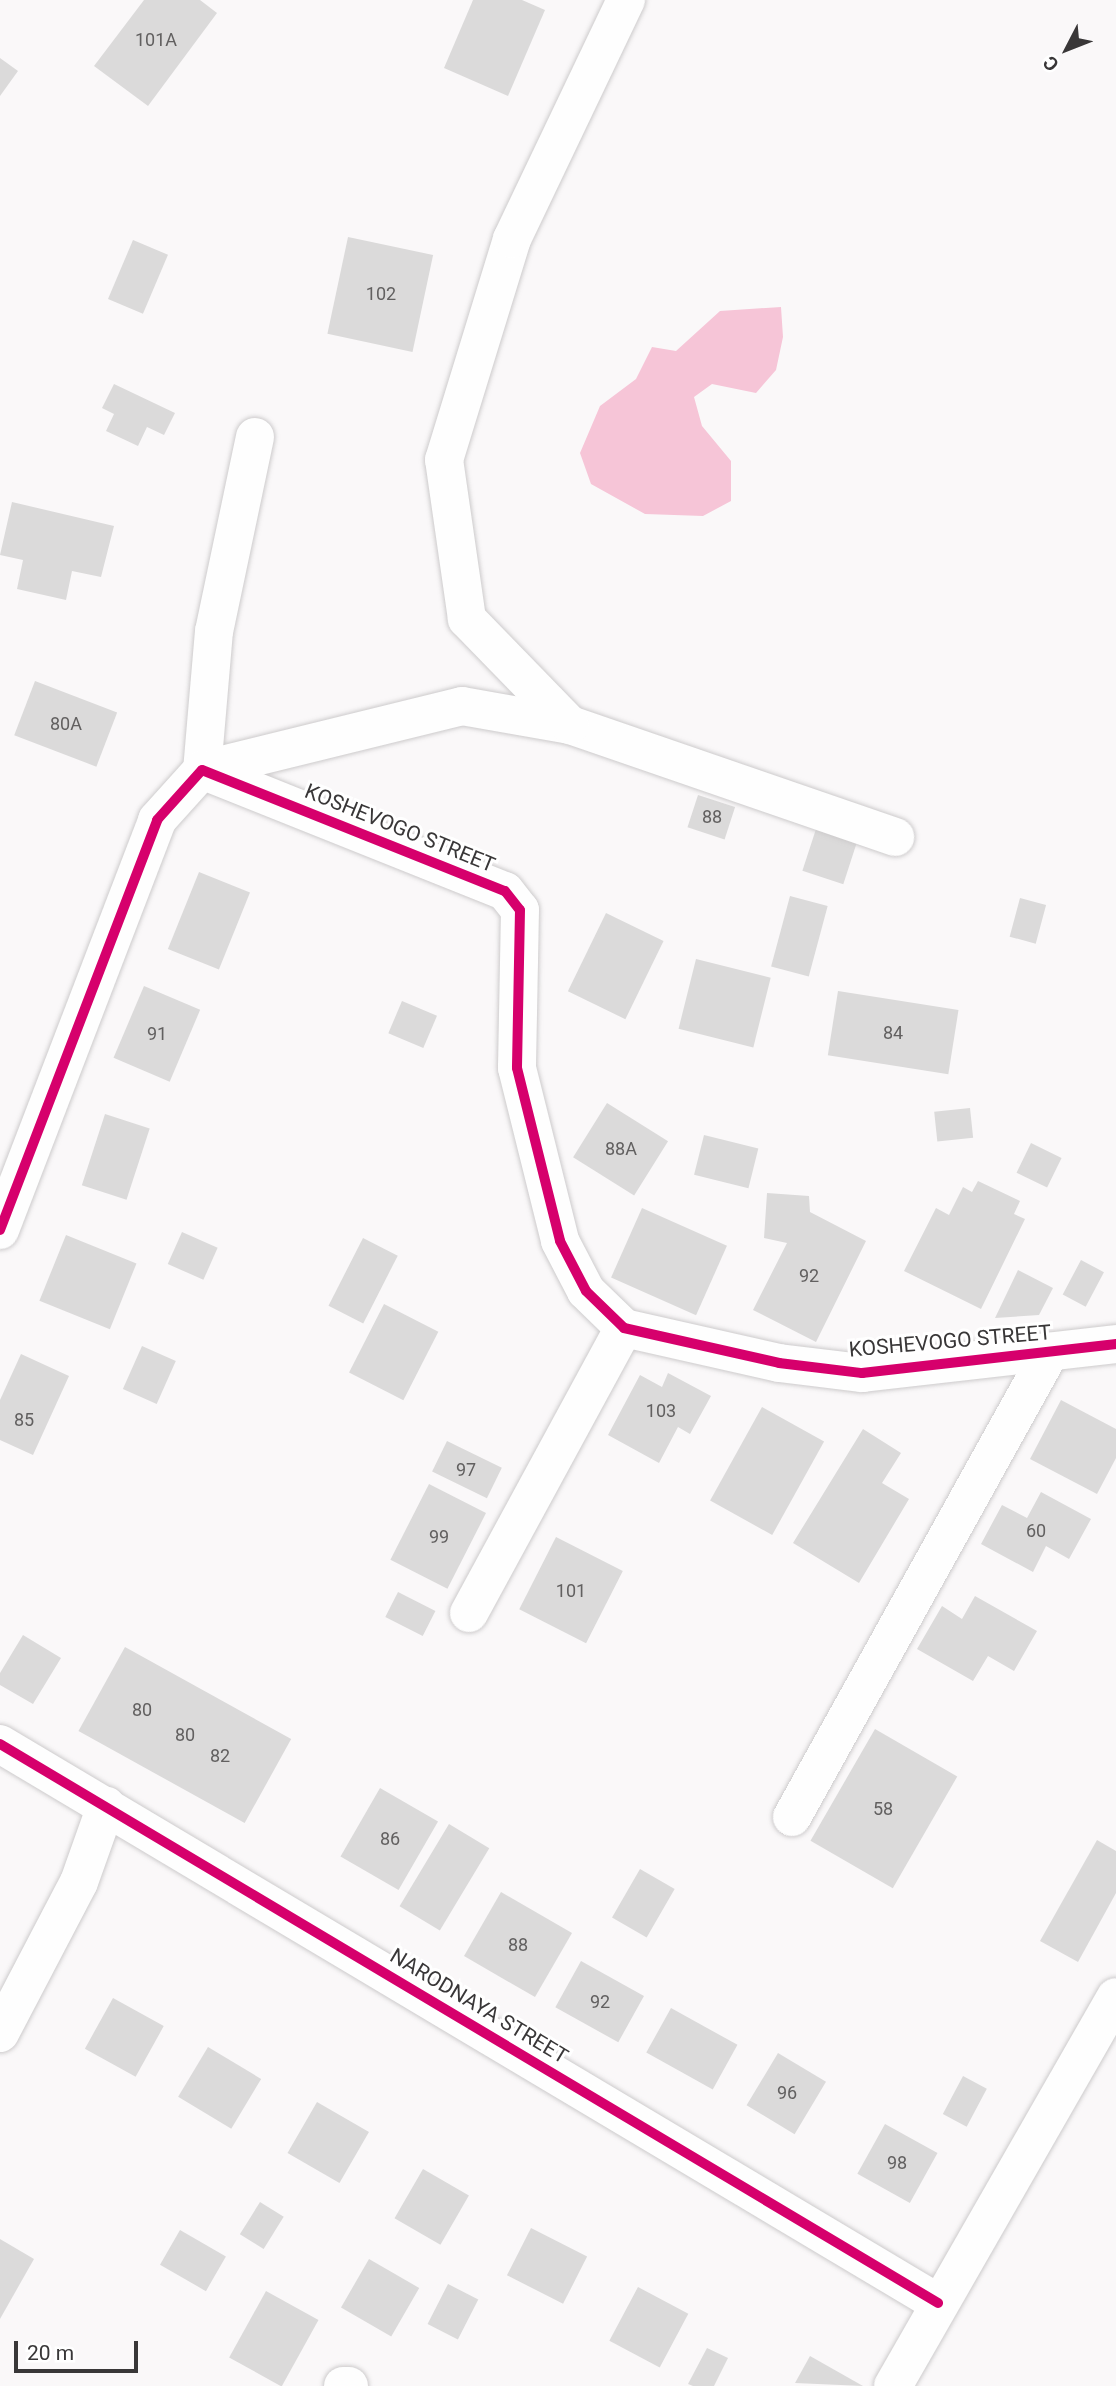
<!DOCTYPE html>
<html>
<head>
<meta charset="utf-8">
<style>
	body { margin:0 }
	#map { position:relative; width:1116px; height:2386px; overflow:hidden; background:#faf8f9; font-family:Roboto,sans-serif }
	div>[style] { position:absolute }
	[style*='--x'] { left:calc(var(--x)*1px); top:calc(var(--y)*1px); width:calc(var(--w)*1px); rotate:calc(var(--a)*1deg) }
	.water>* { inset:0; background:#f6c5d7 }
	.building>* { inset:0; background:#dbdada; transform-origin:0 0 }
	.roads { filter:drop-shadow(0 0 2px #cdcbcc) drop-shadow(0 0 2px #cdcbcc) }
	.minor>* { height:38px; margin:-19px; padding:0 19px; transform-origin:19px; border-radius:19px; background:#fefefe }
	.cycleway>* { height:10px; margin:-5px; padding:0 5px; transform-origin:5px; border-radius:5px; background:#d6006c }
	span { translate:-50% -50%; white-space:nowrap; text-align:center; line-height:1.15; -webkit-text-stroke:6px #fff; paint-order:stroke }
	.number-label { font-size:18px; color:#626060 }
	.number-label span { -webkit-text-stroke-width:0 }
	.street-label { font-size:21px; color:#393738 }
	.north { position:absolute; left:1032px; top:14px; width:70px; height:70px; -webkit-text-stroke:5px #fff; paint-order:stroke; rotate:228deg; font-size:19px; font-weight:700; line-height:28px; text-align:center; color:#393738 }
	.north::after { content:''; display:block; margin:auto; width:24px; height:32px; background:#393738; clip-path:polygon(50% 0,100% 100%,50% 72%,0 100%) }
	.scale { position:absolute; left:14px; top:2341px; width:124px; height:32px; box-sizing:border-box; border:4px solid #393738; border-top:0; padding-left:9px; font-size:21px; line-height:24px; white-space:nowrap; color:#393738; -webkit-text-stroke:5px #fff; paint-order:stroke }
</style>
</head>
<body>
<div id="map">
	<div class="water">
		<div style="clip-path:polygon(781px 307px,783px 337px,776px 370px,756px 393px,712px 384px,694px 397px,702px 426px,731px 461px,731px 501px,703px 516px,645px 514px,591px 484px,580px 453px,600px 406px,636px 379px,652px 347px,676px 351px,720px 311px)"></div>
	</div>
	<div class="building">
		<div style="clip-path:polygon(144px 0,200px 0,217px 13px,148px 106px,94px 66px)"></div>
		<div style="clip-path:polygon(473px 0,522px 0,545px 10px,508px 96px,444px 68px)"></div>
		<div style="clip-path:polygon(0 58px,18px 71px,0 96px)"></div>
		<div style="left:348px;top:237px;width:87px;height:99px;rotate:12deg"></div>
		<div style="left:133px;top:240px;width:38px;height:64px;rotate:23deg"></div>
		<div style="clip-path:polygon(114px 384px,175px 413px,164px 435px,147px 427px,138px 446px,106px 431px,114px 414px,102px 408px)"></div>
		<div style="clip-path:polygon(12px 502px,114px 526px,101px 577px,72px 571px,66px 600px,17px 589px,23px 560px,0 555px)"></div>
		<div style="left:35px;top:681px;width:88px;height:58px;rotate:21deg"></div>
		<div style="left:698px;top:795px;width:39px;height:34px;rotate:18deg"></div>
		<div style="left:816px;top:829px;width:43px;height:44px;rotate:18deg"></div>
		<div style="left:199px;top:872px;width:55px;height:83px;rotate:22deg"></div>
		<div style="left:790px;top:896px;width:39px;height:73px;rotate:15deg"></div>
		<div style="left:1020px;top:898px;width:27px;height:40px;rotate:15deg"></div>
		<div style="left:606px;top:913px;width:64px;height:87px;rotate:26deg"></div>
		<div style="left:696px;top:959px;width:77px;height:72px;rotate:14deg"></div>
		<div style="left:144px;top:986px;width:61px;height:78px;rotate:23deg"></div>
		<div style="left:838px;top:991px;width:122px;height:65px;rotate:9deg"></div>
		<div style="left:402px;top:1001px;width:38px;height:35px;rotate:23deg"></div>
		<div style="left:607px;top:1103px;width:72px;height:64px;rotate:32deg"></div>
		<div style="left:970px;top:1108px;width:30px;height:36px;rotate:84deg"></div>
		<div style="left:105px;top:1114px;width:47px;height:75px;rotate:18deg"></div>
		<div style="left:704px;top:1135px;width:56px;height:41px;rotate:14deg"></div>
		<div style="left:1031px;top:1143px;width:34px;height:33px;rotate:26deg"></div>
		<div style="clip-path:polygon(978px 1181px,1020px 1201px,1014px 1214px,1025px 1219px,981px 1309px,904px 1271px,936px 1208px,949px 1215px,963px 1187px,972px 1192px)"></div>
		<div style="clip-path:polygon(767px 1193px,809px 1196px,810px 1212px,866px 1241px,816px 1342px,753px 1310px,787px 1243px,764px 1238px)"></div>
		<div style="left:642px;top:1208px;width:93px;height:76px;rotate:24deg"></div>
		<div style="left:182px;top:1232px;width:39px;height:35px;rotate:24deg"></div>
		<div style="left:66px;top:1235px;width:76px;height:71px;rotate:22deg"></div>
		<div style="left:363px;top:1238px;width:39px;height:76px;rotate:27deg"></div>
		<div style="left:1081px;top:1260px;width:26px;height:39px;rotate:28deg"></div>
		<div style="clip-path:polygon(1018px 1270px,1053px 1288px,1039px 1315px,995px 1318px)"></div>
		<div style="left:384px;top:1304px;width:61px;height:77px;rotate:27deg"></div>
		<div style="left:142px;top:1346px;width:37px;height:47px;rotate:24deg"></div>
		<div style="clip-path:polygon(21px 1354px,69px 1376px,33px 1455px,0 1440px,0 1400px)"></div>
		<div style="clip-path:polygon(668px 1373px,711px 1396px,690px 1434px,678px 1427px,659px 1463px,608px 1435px,640px 1375px,662px 1387px)"></div>
		<div style="clip-path:polygon(1061px 1400px,1116px 1429px,1116px 1458px,1097px 1494px,1030px 1459px)"></div>
		<div style="left:762px;top:1407px;width:71px;height:107px;rotate:29deg"></div>
		<div style="clip-path:polygon(863px 1429px,901px 1453px,882px 1483px,909px 1499px,859px 1583px,793px 1543px)"></div>
		<div style="left:447px;top:1441px;width:61px;height:34px;rotate:26deg"></div>
		<div style="left:429px;top:1484px;width:64px;height:85px;rotate:27deg"></div>
		<div style="clip-path:polygon(1041px 1492px,1091px 1519px,1069px 1559px,1046px 1546px,1033px 1572px,981px 1544px,1002px 1505px,1027px 1518px)"></div>
		<div style="left:556px;top:1537px;width:75px;height:81px;rotate:27deg"></div>
		<div style="left:398px;top:1592px;width:42px;height:28px;rotate:27deg"></div>
		<div style="clip-path:polygon(975px 1596px,1037px 1631px,1014px 1671px,988px 1656px,973px 1681px,917px 1649px,942px 1606px,962px 1619px)"></div>
		<div style="clip-path:polygon(23px 1635px,61px 1658px,33px 1704px,0 1685px,0 1673px)"></div>
		<div style="left:125px;top:1647px;width:190px;height:96px;rotate:29deg"></div>
		<div style="left:875px;top:1729px;width:95px;height:129px;rotate:30deg"></div>
		<div style="left:380px;top:1788px;width:67px;height:79px;rotate:30deg"></div>
		<div style="left:449px;top:1824px;width:47px;height:96px;rotate:31deg"></div>
		<div style="clip-path:polygon(1097px 1840px,1116px 1851px,1116px 1893px,1078px 1962px,1040px 1941px)"></div>
		<div style="left:640px;top:1869px;width:40px;height:56px;rotate:30deg"></div>
		<div style="left:501px;top:1892px;width:82px;height:74px;rotate:30deg"></div>
		<div style="left:581px;top:1961px;width:72px;height:53px;rotate:29deg"></div>
		<div style="left:113px;top:1998px;width:58px;height:58px;rotate:29deg"></div>
		<div style="left:671px;top:2008px;width:76px;height:51px;rotate:29deg"></div>
		<div style="left:208px;top:2047px;width:62px;height:58px;rotate:31deg"></div>
		<div style="left:778px;top:2053px;width:56px;height:61px;rotate:31deg"></div>
		<div style="left:963px;top:2076px;width:27px;height:43px;rotate:28deg"></div>
		<div style="left:317px;top:2102px;width:60px;height:59px;rotate:30deg"></div>
		<div style="left:885px;top:2124px;width:60px;height:57px;rotate:29deg"></div>
		<div style="left:423px;top:2169px;width:53px;height:57px;rotate:30deg"></div>
		<div style="left:260px;top:2202px;width:28px;height:38px;rotate:32deg"></div>
		<div style="left:531px;top:2228px;width:63px;height:53px;rotate:27deg"></div>
		<div style="left:180px;top:2230px;width:53px;height:40px;rotate:30deg"></div>
		<div style="clip-path:polygon(0 2239px,34px 2259px,0 2319px)"></div>
		<div style="left:369px;top:2259px;width:58px;height:56px;rotate:30deg"></div>
		<div style="left:448px;top:2284px;width:34px;height:45px;rotate:27deg"></div>
		<div style="left:638px;top:2287px;width:57px;height:61px;rotate:28deg"></div>
		<div style="left:266px;top:2291px;width:60px;height:76px;rotate:29deg"></div>
		<div style="clip-path:polygon(707px 2348px,728px 2358px,714px 2386px,693px 2386px,688px 2384px)"></div>
		<div style="clip-path:polygon(810px 2356px,863px 2386px,795px 2383px)"></div>
	</div>
	<div class="roads">
		<div class="minor">
			<div style="--x:255;--y:437;--w:198;--a:101.9"></div>
			<div style="--x:214;--y:631;--w:140;--a:94.9"></div>
			<div style="--x:202;--y:770;--w:268;--a:-13.8"></div>
			<div style="--x:462;--y:706;--w:110;--a:10"></div>
			<div style="--x:570;--y:725;--w:344;--a:19"></div>
			<div style="--x:570;--y:725;--w:148;--a:-134.2"></div>
			<div style="--x:467;--y:619;--w:161;--a:-98.2"></div>
			<div style="--x:444;--y:460;--w:231;--a:-72.9"></div>
			<div style="--x:512;--y:239;--w:265;--a:-64.5"></div>
			<div style="--x:0;--y:1230;--w:439;--a:-69"></div>
			<div style="--x:157;--y:820;--w:67;--a:-48"></div>
			<div style="--x:202;--y:770;--w:326;--a:21.8"></div>
			<div style="--x:505;--y:891;--w:24;--a:52"></div>
			<div style="--x:520;--y:910;--w:158;--a:91.1"></div>
			<div style="--x:517;--y:1068;--w:178;--a:76"></div>
			<div style="--x:560;--y:1241;--w:56;--a:62.5"></div>
			<div style="--x:586;--y:1291;--w:53;--a:44.2"></div>
			<div style="--x:624;--y:1328;--w:159;--a:12.7"></div>
			<div style="--x:779;--y:1363;--w:84;--a:6.9"></div>
			<div style="--x:862;--y:1373;--w:256;--a:-6.5"></div>
			<div style="--x:469;--y:1613;--w:324;--a:-61.5"></div>
			<div style="--x:0;--y:1744;--w:1092;--a:30.79"></div>
			<div style="--x:792;--y:1817;--w:532;--a:-60.98"></div>
			<div style="--x:0;--y:2033;--w:170;--a:-62.4"></div>
			<div style="--x:79;--y:1882;--w:81;--a:-70.4"></div>
			<div style="--x:343;--y:2386;--w:6;--a:0"></div>
			<div style="--x:893;--y:2386;--w:448;--a:-60.2"></div>
		</div>
	</div>
	<div class="cycleway">
		<div style="--x:0;--y:1230;--w:439;--a:-69"></div>
		<div style="--x:157;--y:820;--w:67;--a:-48"></div>
		<div style="--x:202;--y:770;--w:326;--a:21.8"></div>
		<div style="--x:505;--y:891;--w:24;--a:52"></div>
		<div style="--x:520;--y:910;--w:158;--a:91.1"></div>
		<div style="--x:517;--y:1068;--w:178;--a:76"></div>
		<div style="--x:560;--y:1241;--w:56;--a:62.5"></div>
		<div style="--x:586;--y:1291;--w:53;--a:44.2"></div>
		<div style="--x:624;--y:1328;--w:159;--a:12.7"></div>
		<div style="--x:779;--y:1363;--w:84;--a:6.9"></div>
		<div style="--x:862;--y:1373;--w:256;--a:-6.5"></div>
		<div style="--x:0;--y:1744;--w:1092;--a:30.79"></div>
	</div>
	<div class="number-label">
		<span style="left:156px;top:40px">101А</span>
		<span style="left:381px;top:294px">102</span>
		<span style="left:66px;top:724px">80А</span>
		<span style="left:712px;top:817px">88</span>
		<span style="left:893px;top:1033px">84</span>
		<span style="left:157px;top:1034px">91</span>
		<span style="left:621px;top:1149px">88А</span>
		<span style="left:809px;top:1276px">92</span>
		<span style="left:661px;top:1411px">103</span>
		<span style="left:24px;top:1420px">85</span>
		<span style="left:466px;top:1470px">97</span>
		<span style="left:1036px;top:1531px">60</span>
		<span style="left:439px;top:1537px">99</span>
		<span style="left:571px;top:1591px">101</span>
		<span style="left:142px;top:1710px">80</span>
		<span style="left:185px;top:1735px">80</span>
		<span style="left:220px;top:1756px">82</span>
		<span style="left:883px;top:1809px">58</span>
		<span style="left:390px;top:1839px">86</span>
		<span style="left:518px;top:1945px">88</span>
		<span style="left:600px;top:2002px">92</span>
		<span style="left:787px;top:2093px">96</span>
		<span style="left:897px;top:2163px">98</span>
	</div>
	<div class="street-label">
		<span style="left:400px;top:828px;rotate:22deg">KOSHEVOGO STREET</span>
		<span style="left:950px;top:1341px;rotate:-5deg">KOSHEVOGO STREET</span>
		<span style="left:479px;top:2006px;rotate:31deg">NARODNAYA STREET</span>
	</div>
	<div class="north">С</div>
	<div class="scale">20 m</div>
</div>
</body>
</html>
